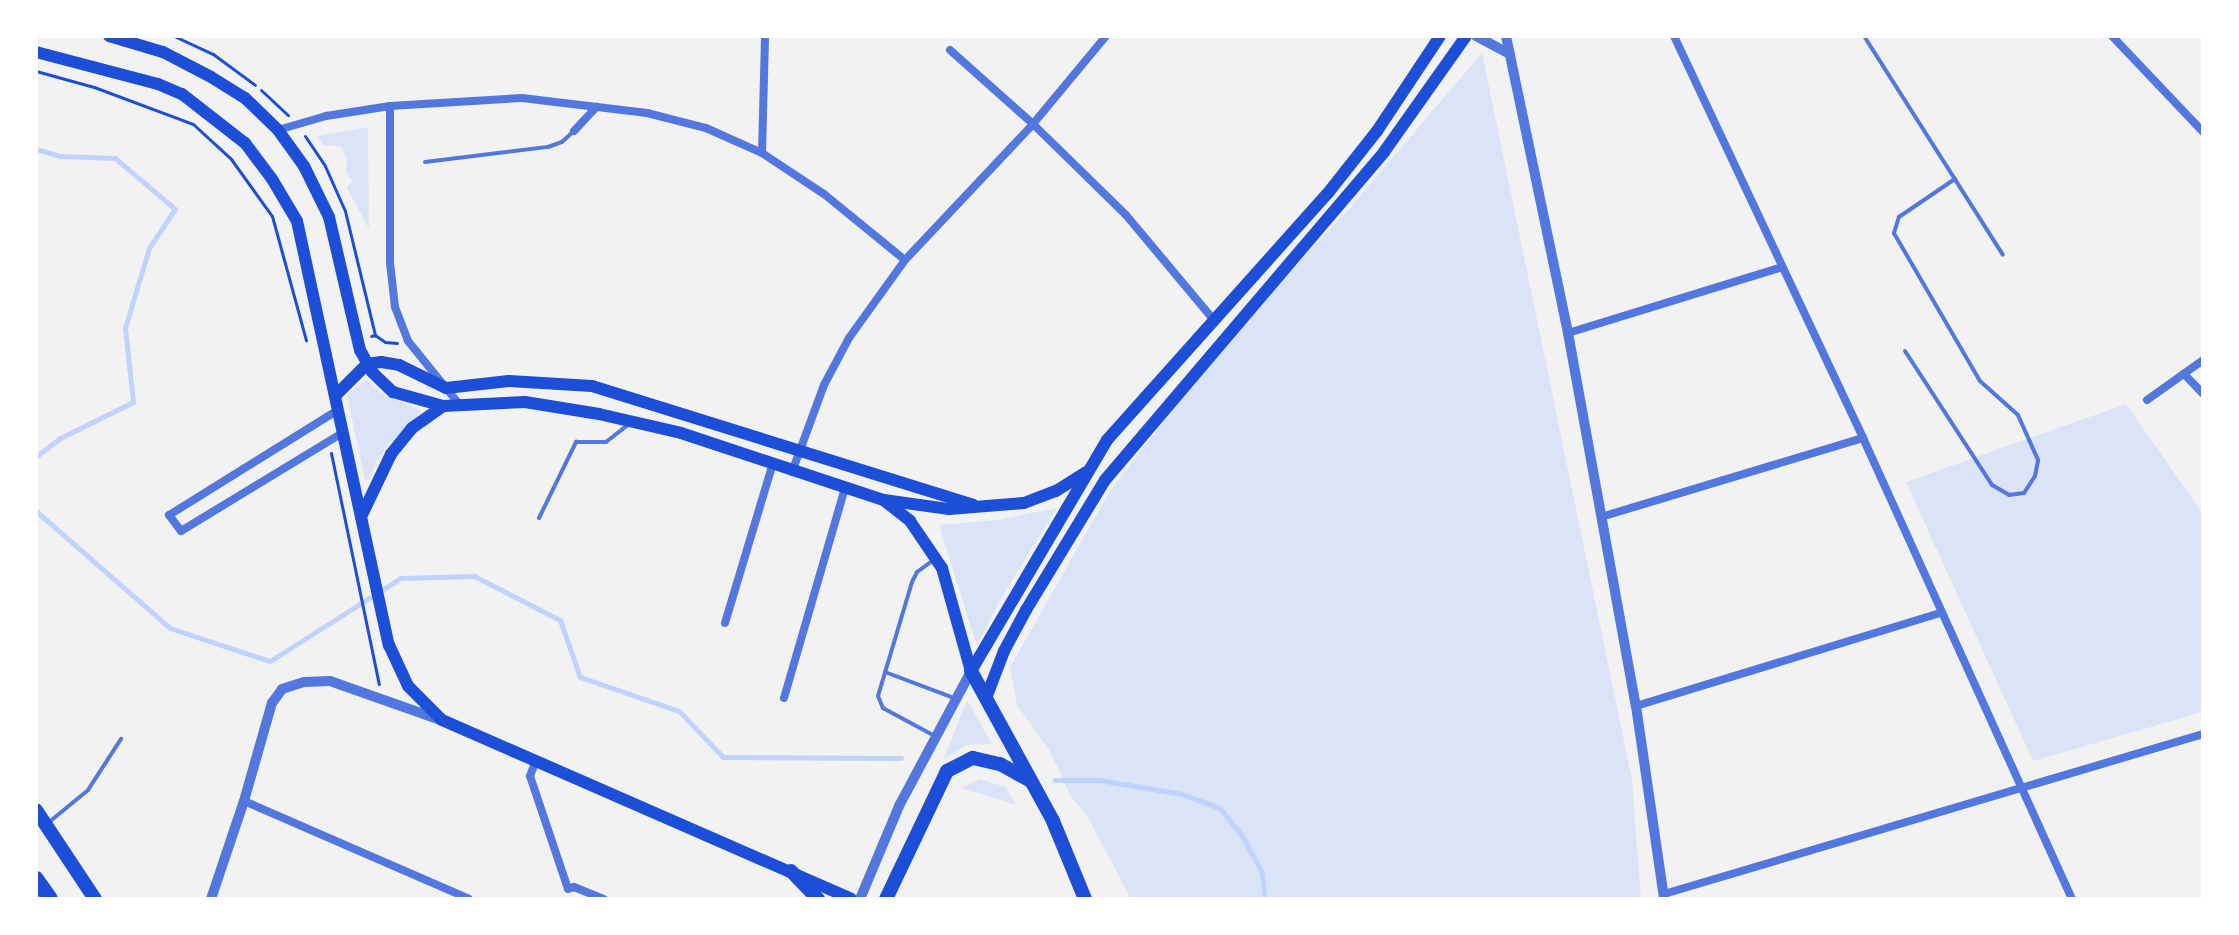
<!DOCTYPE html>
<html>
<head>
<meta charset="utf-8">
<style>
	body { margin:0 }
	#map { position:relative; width:2239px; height:935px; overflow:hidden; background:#f2f2f2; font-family:Figtree,sans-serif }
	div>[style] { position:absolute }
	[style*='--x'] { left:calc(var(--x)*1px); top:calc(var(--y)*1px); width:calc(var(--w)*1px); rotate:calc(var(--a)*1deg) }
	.green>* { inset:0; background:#dbe4f7 }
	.stream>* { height:5px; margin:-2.5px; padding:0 2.5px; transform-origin:2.5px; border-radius:2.5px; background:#bfd3fe }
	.path>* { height:3px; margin:-1.5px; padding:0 1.5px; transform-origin:1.5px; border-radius:1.5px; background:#1d4ed8 }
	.service>* { height:4px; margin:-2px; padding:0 2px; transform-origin:2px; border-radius:2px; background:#5277de }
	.minor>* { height:8px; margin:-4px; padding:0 4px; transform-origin:4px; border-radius:4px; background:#5277de }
	.tertiary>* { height:10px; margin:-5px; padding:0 5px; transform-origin:5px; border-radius:5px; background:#5277de }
	.secondary>* { height:12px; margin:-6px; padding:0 6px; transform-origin:6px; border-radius:6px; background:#1d4ed8 }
	.primary>* { height:14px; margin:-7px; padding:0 7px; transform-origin:7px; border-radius:7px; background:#1d4ed8 }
	.motorway>* { height:16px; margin:-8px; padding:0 8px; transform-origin:8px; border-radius:8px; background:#1d4ed8 }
	span { translate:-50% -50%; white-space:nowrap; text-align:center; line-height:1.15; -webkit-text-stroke:6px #fff; paint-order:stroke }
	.frame { position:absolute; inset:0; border:38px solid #fff; pointer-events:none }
</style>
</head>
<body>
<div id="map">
	<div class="green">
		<div style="clip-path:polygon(1482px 53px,1632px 780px,1641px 899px,1131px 899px,1085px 812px,1072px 799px,1051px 753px,1017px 705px,1010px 667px,1110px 491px,1224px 342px,1348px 210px)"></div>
		<div style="clip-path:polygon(368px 127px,369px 229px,347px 188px,352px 181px,346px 172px,347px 158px,341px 147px,323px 145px,317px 136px)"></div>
		<div style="clip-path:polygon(367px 379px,382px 394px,422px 411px,391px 442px,376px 462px,370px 479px,365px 480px,347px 395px)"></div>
		<div style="clip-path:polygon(2126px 404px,2203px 514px,2203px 712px,2033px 761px,1906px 482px)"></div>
		<div style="clip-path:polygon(1057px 508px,1001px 598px,977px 646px,939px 525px,998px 520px)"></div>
		<div style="clip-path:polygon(967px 700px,992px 744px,967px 745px,944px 759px)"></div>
		<div style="clip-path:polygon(980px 779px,1005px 787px,1017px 805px,960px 788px)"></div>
	</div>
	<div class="stream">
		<div style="--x:36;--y:149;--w:25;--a:16"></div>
		<div style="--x:60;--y:156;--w:55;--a:2.1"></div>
		<div style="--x:115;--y:158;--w:79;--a:40.4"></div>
		<div style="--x:175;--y:209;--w:47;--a:123.7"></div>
		<div style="--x:149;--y:248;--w:84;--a:106.7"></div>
		<div style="--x:125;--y:328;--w:74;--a:83.8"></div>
		<div style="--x:133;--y:402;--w:81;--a:153.7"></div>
		<div style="--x:60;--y:438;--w:31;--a:142"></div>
		<div style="--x:36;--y:511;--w:178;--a:41.1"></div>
		<div style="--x:170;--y:628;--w:105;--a:18.3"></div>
		<div style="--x:270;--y:661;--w:155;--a:-32.4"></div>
		<div style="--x:401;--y:578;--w:73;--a:-1.6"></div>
		<div style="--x:474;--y:576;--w:97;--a:27.1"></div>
		<div style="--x:560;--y:620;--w:60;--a:70.7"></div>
		<div style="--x:580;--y:677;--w:105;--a:19"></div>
		<div style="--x:679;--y:711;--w:64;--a:46.3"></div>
		<div style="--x:723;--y:757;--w:178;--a:0.3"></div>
		<div style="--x:1055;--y:780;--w:45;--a:0"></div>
		<div style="--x:1100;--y:780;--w:83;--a:9.7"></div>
		<div style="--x:1182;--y:794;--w:40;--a:20.2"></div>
		<div style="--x:1220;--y:808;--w:37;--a:52"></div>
		<div style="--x:1243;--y:837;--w:40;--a:62"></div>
		<div style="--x:1262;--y:872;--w:27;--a:84"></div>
	</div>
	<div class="path">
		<div style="--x:174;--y:36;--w:43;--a:24.8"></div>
		<div style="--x:213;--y:54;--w:52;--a:36.4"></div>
		<div style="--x:36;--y:71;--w:60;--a:15.4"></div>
		<div style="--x:94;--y:87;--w:106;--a:20.5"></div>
		<div style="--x:193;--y:124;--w:52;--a:42.6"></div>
		<div style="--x:231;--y:159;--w:70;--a:54.3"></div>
		<div style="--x:272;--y:216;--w:129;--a:74.7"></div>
		<div style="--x:261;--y:90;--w:37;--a:43"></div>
		<div style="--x:305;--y:136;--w:36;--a:56"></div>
		<div style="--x:325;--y:166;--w:49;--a:66"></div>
		<div style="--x:345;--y:211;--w:128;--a:76.4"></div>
		<div style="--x:375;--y:335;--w:4;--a:166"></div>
		<div style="--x:375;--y:335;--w:12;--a:35"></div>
		<div style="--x:385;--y:342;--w:12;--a:5"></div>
		<div style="--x:331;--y:453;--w:236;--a:78.3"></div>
	</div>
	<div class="service">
		<div style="--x:1864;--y:36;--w:259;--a:57.6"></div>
		<div style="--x:425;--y:162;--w:124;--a:-7"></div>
		<div style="--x:548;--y:147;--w:15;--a:-20"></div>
		<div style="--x:562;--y:142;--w:16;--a:-43"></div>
		<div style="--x:1905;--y:351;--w:160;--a:57"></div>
		<div style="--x:1992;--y:485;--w:20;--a:30"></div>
		<div style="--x:2009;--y:495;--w:15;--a:-8"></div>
		<div style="--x:2024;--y:493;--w:20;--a:-57"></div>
		<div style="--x:2035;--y:476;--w:16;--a:-79"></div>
		<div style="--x:2038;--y:460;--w:49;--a:-114"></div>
		<div style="--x:2018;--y:415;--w:51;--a:-138.2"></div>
		<div style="--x:1980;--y:381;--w:171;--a:-120.2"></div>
		<div style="--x:1894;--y:233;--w:17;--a:-73"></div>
		<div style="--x:1899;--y:217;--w:68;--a:-34.2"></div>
		<div style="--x:539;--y:518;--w:85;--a:-64"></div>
		<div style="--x:576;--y:442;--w:30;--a:0"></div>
		<div style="--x:606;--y:442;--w:31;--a:-38"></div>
		<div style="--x:885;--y:672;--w:74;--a:20.6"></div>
		<div style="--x:933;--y:735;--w:57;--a:-151.6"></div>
		<div style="--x:883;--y:708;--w:13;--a:-113"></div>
		<div style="--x:878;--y:696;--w:119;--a:-73.4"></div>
		<div style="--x:912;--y:582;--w:11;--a:-63"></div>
		<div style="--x:917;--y:572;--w:22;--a:-36"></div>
		<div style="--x:48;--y:823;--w:52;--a:-39.5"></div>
		<div style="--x:88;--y:790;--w:61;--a:-57.1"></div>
	</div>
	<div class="minor">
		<div style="--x:1674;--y:36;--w:444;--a:64.8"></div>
		<div style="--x:1863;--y:438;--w:506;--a:65.61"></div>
		<div style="--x:2112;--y:36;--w:132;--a:46.5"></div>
		<div style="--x:950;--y:50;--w:111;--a:41.7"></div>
		<div style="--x:1033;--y:124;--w:130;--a:44.4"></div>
		<div style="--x:1126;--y:215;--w:136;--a:50.1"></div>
		<div style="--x:390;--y:106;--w:157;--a:90"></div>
		<div style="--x:390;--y:263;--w:44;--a:83.5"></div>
		<div style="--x:395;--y:307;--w:36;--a:69"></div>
		<div style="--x:408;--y:341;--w:81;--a:51"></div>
		<div style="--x:278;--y:130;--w:50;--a:-16.3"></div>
		<div style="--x:326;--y:116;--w:65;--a:-8.9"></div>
		<div style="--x:390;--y:106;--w:132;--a:-3.5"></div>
		<div style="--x:522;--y:98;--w:126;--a:6.8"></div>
		<div style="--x:647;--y:113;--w:61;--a:14.3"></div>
		<div style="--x:706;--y:128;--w:61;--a:24.1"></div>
		<div style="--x:762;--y:153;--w:74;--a:33.5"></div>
		<div style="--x:824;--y:194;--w:104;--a:39.2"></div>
		<div style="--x:574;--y:131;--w:33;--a:-47"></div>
		<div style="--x:762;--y:153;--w:117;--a:-88.5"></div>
		<div style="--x:1568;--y:333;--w:224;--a:-17.1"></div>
		<div style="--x:2184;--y:374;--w:28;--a:46"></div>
		<div style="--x:2147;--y:400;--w:69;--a:-35.5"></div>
		<div style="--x:338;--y:410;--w:199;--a:148.1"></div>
		<div style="--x:169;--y:515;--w:20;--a:53"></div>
		<div style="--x:181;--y:531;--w:188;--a:-31.3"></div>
		<div style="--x:792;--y:472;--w:93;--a:-69.8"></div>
		<div style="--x:824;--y:385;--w:53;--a:-62"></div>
		<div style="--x:849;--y:338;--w:96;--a:-54.3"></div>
		<div style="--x:905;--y:260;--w:187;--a:-46.7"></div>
		<div style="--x:1033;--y:124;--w:114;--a:-50.3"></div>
		<div style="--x:1601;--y:517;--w:274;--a:-16.8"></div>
		<div style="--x:725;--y:623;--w:164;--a:-73.3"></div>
		<div style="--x:784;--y:698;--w:219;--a:-73.8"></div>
		<div style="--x:1636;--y:706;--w:318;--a:-17"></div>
		<div style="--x:535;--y:763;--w:14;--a:111"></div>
		<div style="--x:530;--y:776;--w:119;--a:71.4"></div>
		<div style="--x:244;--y:801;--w:245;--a:23.5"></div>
		<div style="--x:568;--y:889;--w:6;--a:-18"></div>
		<div style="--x:574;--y:887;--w:32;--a:22"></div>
		<div style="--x:1664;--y:894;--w:562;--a:-16.53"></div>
	</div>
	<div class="tertiary">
		<div style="--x:1476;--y:36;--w:38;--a:28"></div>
		<div style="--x:1506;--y:36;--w:303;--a:78.2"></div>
		<div style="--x:1568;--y:333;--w:379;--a:79.7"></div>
		<div style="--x:1636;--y:706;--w:195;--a:81.7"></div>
		<div style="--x:211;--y:899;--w:103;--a:-71.4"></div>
		<div style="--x:244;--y:801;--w:102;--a:-74.1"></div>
		<div style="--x:272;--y:703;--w:17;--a:-54"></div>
		<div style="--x:282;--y:689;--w:23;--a:-18"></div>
		<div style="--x:304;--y:682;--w:26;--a:-2"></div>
		<div style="--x:330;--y:681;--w:118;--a:19.4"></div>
		<div style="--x:860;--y:899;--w:101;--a:-67.2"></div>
		<div style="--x:899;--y:806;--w:153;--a:-61.9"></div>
	</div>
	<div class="secondary">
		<div style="--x:109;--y:36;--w:56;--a:16.5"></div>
		<div style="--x:163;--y:52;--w:54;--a:27.5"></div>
		<div style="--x:211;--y:77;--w:40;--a:32"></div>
		<div style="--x:245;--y:98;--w:46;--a:44.1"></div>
		<div style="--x:278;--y:130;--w:44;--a:54.2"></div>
		<div style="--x:304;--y:166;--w:57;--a:63.9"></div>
		<div style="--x:329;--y:217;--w:137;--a:76.9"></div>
		<div style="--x:360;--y:350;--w:25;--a:61"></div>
		<div style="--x:372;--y:372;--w:29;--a:44"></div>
		<div style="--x:393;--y:392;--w:52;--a:15.6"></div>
		<div style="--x:443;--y:406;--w:82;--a:-2.8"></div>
		<div style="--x:525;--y:402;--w:75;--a:9.2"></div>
		<div style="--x:599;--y:414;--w:84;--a:13"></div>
		<div style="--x:681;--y:433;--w:214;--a:18.3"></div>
		<div style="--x:884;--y:500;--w:66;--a:7.9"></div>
		<div style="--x:949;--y:509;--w:75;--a:-4.6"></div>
		<div style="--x:1024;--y:503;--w:34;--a:-21"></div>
		<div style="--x:1056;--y:491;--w:36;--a:-32"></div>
		<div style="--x:36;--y:52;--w:126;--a:14.7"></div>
		<div style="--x:158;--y:84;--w:26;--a:23"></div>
		<div style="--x:182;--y:94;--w:80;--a:37.9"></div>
		<div style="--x:245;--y:143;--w:45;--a:53.1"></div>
		<div style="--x:272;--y:179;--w:49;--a:59.2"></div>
		<div style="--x:297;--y:221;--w:434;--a:77.8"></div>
		<div style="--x:389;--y:645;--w:45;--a:65.1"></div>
		<div style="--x:408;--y:686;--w:48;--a:45"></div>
		<div style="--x:442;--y:720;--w:446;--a:23.6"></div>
		<div style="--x:335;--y:396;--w:45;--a:-45"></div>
		<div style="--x:367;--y:364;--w:14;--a:-8"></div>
		<div style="--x:381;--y:362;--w:18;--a:9"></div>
		<div style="--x:399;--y:365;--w:52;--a:26.1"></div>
		<div style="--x:446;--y:388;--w:63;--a:-6.3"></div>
		<div style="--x:509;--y:381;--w:83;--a:3.4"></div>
		<div style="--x:592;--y:386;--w:399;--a:17.3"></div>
		<div style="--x:886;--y:502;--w:31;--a:38"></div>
		<div style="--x:910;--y:521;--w:57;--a:55.8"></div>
		<div style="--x:942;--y:568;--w:107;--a:74.3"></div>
		<div style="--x:361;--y:517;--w:70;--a:-64.5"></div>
		<div style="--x:391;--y:454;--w:33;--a:-51"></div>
		<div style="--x:412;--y:428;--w:38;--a:-35"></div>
		<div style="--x:971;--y:671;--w:268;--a:-59.5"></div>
		<div style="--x:1107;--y:440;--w:331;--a:-48.2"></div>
		<div style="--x:1328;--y:193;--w:79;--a:-51.7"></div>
		<div style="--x:1377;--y:131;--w:114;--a:-56.4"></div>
		<div style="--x:986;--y:698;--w:50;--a:-69"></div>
		<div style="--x:1004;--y:651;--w:47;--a:-61.8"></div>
		<div style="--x:1026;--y:610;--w:152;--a:-58.7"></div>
		<div style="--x:1105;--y:480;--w:431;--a:-49.6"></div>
		<div style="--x:1384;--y:152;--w:142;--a:-54.7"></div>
	</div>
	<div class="primary">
		<div style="--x:971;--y:671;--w:171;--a:61.3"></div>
		<div style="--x:1053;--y:821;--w:84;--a:67.7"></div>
		<div style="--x:36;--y:810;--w:107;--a:56.5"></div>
		<div style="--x:791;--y:871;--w:39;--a:46"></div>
		<div style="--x:886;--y:899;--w:142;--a:-64.5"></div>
		<div style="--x:947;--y:771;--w:29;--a:-27"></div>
		<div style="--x:973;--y:758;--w:28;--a:13"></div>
		<div style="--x:1000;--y:764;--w:35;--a:29"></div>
	</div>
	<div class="motorway">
		<div style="--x:36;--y:879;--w:24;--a:55"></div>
	</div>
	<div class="frame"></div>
</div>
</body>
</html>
